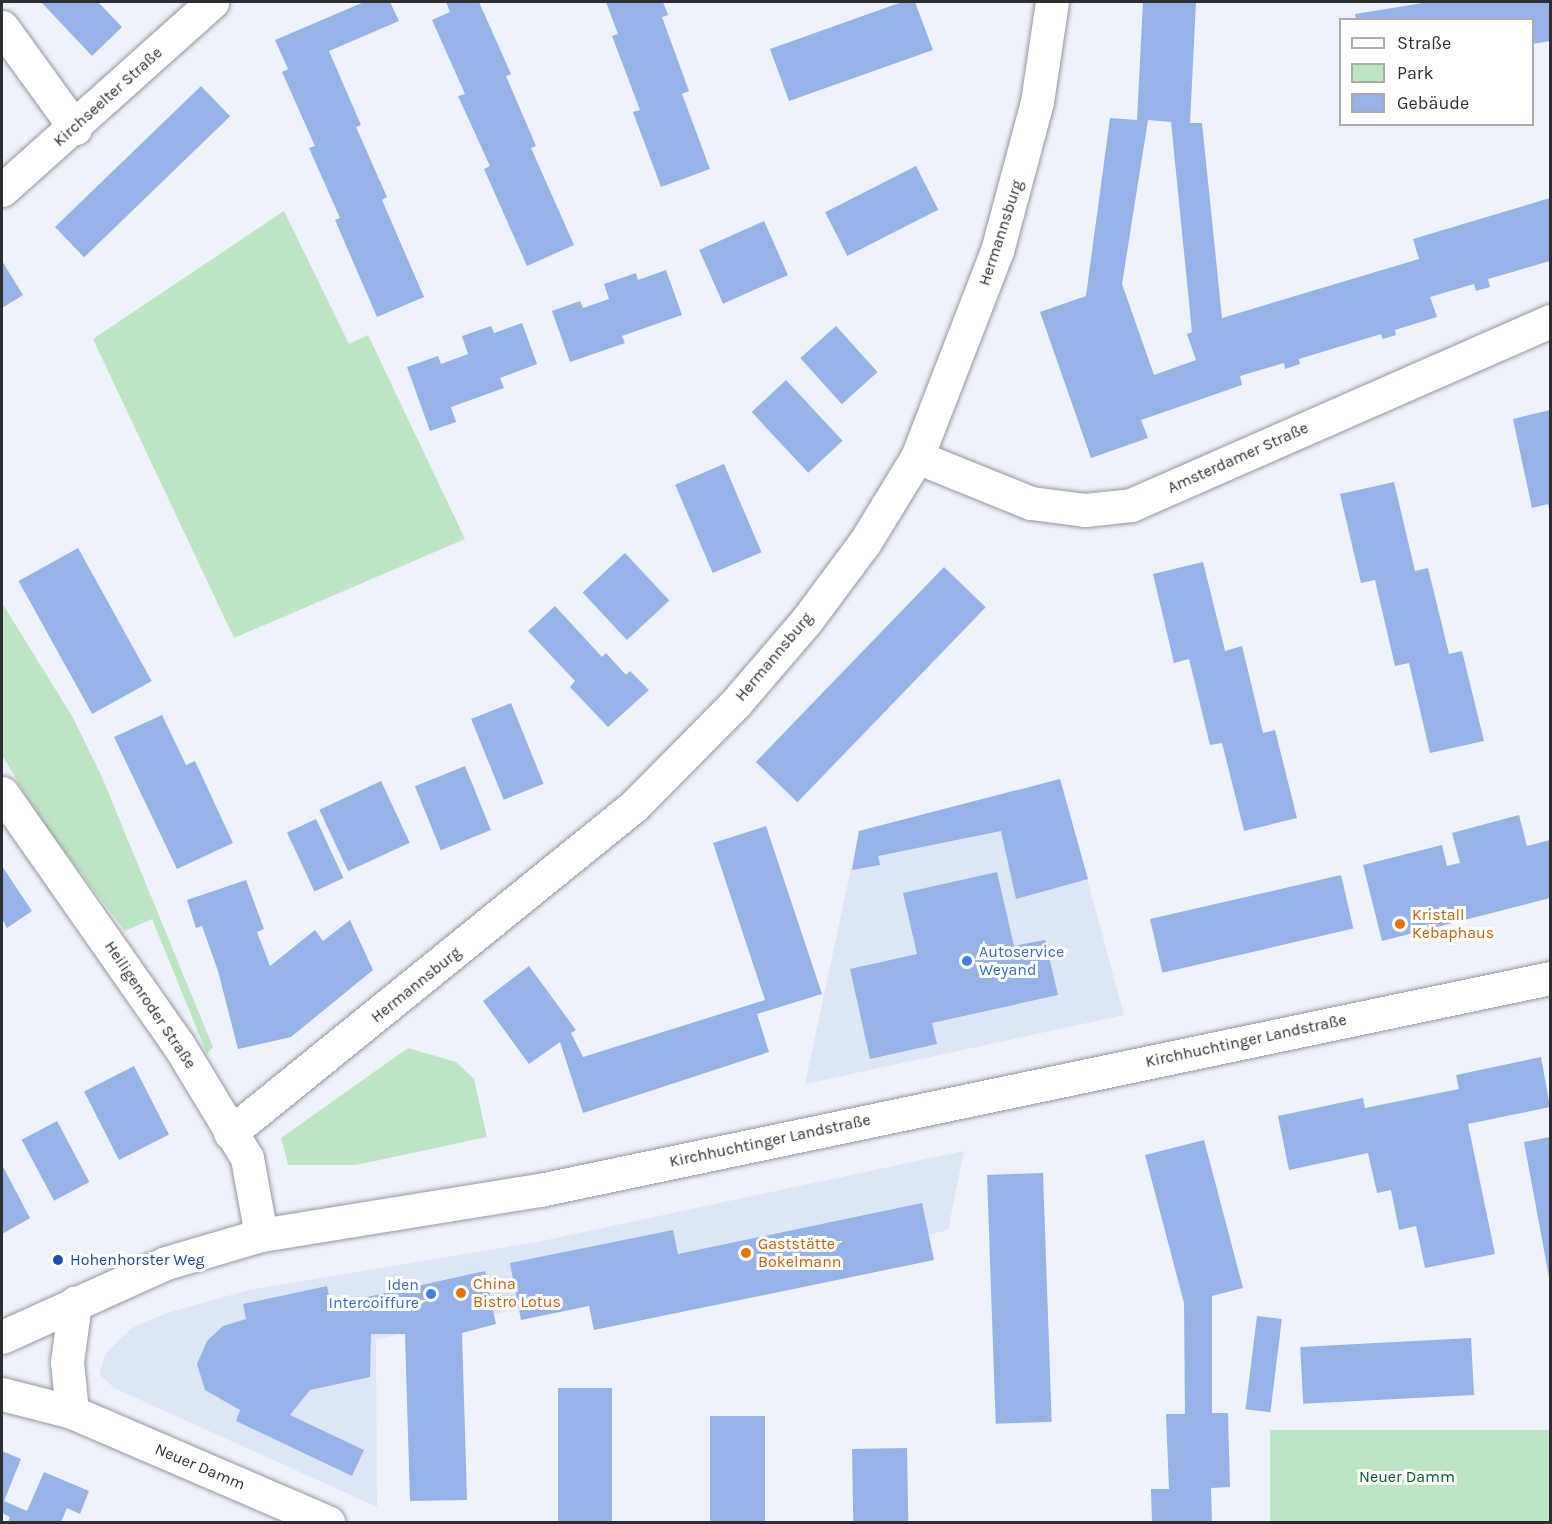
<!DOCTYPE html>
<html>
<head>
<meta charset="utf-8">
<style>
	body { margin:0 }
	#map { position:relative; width:1552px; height:1524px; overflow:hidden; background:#eef2fa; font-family:Karla,sans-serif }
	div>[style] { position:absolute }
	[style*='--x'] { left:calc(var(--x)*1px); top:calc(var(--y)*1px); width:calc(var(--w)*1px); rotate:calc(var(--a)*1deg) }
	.built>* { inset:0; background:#dde6f4 }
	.green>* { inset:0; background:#bee5c3; transform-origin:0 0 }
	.building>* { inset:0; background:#96b3e7; transform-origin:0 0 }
	.roads { filter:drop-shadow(0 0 2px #93979e) drop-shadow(0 0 2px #93979e) }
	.minor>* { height:33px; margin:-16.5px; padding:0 16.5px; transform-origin:16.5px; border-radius:16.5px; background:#fff }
	.secondary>* { height:33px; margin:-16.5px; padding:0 16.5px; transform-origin:16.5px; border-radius:16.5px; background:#fff }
	.dots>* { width:16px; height:16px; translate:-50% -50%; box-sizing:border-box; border:3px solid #fff; border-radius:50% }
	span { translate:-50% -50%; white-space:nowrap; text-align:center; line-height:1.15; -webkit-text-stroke:6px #fff; paint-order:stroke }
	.street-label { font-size:16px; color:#2c2e31 }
	.food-label { font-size:16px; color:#c56008 }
	.left { translate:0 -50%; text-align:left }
	.shop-label { font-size:16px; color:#366cbe }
	.right { translate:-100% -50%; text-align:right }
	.transit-label { font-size:16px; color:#164399 }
	.park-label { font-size:16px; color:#055924 }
	.frame { position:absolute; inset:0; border:3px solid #2c2e31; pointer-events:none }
	.legend { position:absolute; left:1339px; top:18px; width:195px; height:108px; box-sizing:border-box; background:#fff; border:2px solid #ababad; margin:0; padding:8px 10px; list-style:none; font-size:18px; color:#2c2e31 }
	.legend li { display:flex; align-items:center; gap:12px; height:30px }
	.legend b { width:30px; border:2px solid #ababad }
</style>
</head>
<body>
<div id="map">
	<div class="built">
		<div style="clip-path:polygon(1060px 779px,1124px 1015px,805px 1084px,859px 831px)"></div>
		<div style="clip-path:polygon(964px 1151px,948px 1230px,698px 1288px,682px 1275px,376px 1339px,377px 1507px,114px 1388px,99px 1374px,106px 1353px,132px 1328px,167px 1313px,249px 1290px,537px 1242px)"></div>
	</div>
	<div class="green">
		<div style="clip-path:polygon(284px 211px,349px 344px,368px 335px,465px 539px,234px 638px,93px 339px)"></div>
		<div style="clip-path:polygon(2px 603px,72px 716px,102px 777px,213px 1047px,207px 1054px,152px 919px,125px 931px,40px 819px,2px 755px)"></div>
		<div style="clip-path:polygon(408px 1048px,456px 1062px,474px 1079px,487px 1137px,356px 1165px,288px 1165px,281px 1138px)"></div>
		<div style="left:1550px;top:1430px;width:92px;height:280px;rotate:90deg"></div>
	</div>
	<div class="building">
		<div style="clip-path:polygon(41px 2px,98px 2px,122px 27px,92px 56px)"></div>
		<div style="clip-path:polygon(364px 2px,390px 2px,399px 21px,329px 51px,361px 125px,356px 127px,387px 197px,382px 200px,424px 297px,377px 317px,335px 220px,340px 218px,309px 148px,315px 146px,282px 72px,288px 69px,275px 40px)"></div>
		<div style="clip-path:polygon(446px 2px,479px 2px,511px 74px,506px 76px,536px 146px,531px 148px,574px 245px,527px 266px,484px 169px,490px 166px,458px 96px,465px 94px,432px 20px,450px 12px)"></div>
		<div style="clip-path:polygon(606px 2px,663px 2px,668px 15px,662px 17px,689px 91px,682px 94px,710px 169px,661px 187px,633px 112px,640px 110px,612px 36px,618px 34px)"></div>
		<div style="clip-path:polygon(902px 2px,915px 2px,933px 50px,789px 101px,770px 49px)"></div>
		<div style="clip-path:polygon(evenodd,1143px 2px,1196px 2px,1190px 123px,1202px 123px,1222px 318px,1419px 259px,1413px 239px,1550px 198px,1550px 261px,1488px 279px,1490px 287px,1476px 291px,1474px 284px,1430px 297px,1437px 317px,1395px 330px,1396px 335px,1383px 339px,1381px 334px,1299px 359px,1300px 364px,1285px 369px,1284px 363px,1240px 376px,1242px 385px,1141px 420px,1148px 438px,1091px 458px,1040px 312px,1086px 296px,1110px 118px,1137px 120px,1143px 2px,1148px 120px,1171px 122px,1192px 332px,1187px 334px,1196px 360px,1154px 375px,1122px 284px,1148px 120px)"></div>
		<div style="clip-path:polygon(1429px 2px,1550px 2px,1550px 41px,1533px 44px,1533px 20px,1356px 20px,1355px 14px)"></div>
		<div style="left:201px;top:86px;width:42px;height:203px;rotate:46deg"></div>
		<div style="left:916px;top:166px;width:49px;height:102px;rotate:63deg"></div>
		<div style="left:764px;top:221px;width:59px;height:71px;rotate:66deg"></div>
		<div style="clip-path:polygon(2px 261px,23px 295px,2px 308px)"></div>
		<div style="clip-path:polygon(666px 270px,682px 315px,622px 336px,625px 343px,570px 362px,552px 311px,580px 301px,583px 308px,609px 299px,604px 284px,636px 273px,638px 280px)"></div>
		<div style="clip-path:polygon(522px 323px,537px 364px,500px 378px,504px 388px,451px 407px,456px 422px,430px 431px,407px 367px,438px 356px,441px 364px,468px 354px,462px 336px,491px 326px,494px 333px)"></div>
		<div style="left:836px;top:326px;width:62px;height:48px;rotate:48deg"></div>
		<div style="left:786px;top:380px;width:83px;height:47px;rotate:47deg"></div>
		<div style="clip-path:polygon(1550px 410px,1550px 513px,1548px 504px,1532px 508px,1513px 419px)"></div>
		<div style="left:724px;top:464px;width:96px;height:53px;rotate:67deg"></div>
		<div style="clip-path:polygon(1394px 482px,1415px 571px,1428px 568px,1449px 654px,1462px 651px,1484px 741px,1430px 753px,1409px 663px,1395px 666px,1375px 580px,1361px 583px,1340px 494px)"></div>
		<div style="left:78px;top:548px;width:152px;height:68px;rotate:61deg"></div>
		<div style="left:625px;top:553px;width:65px;height:58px;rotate:47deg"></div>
		<div style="clip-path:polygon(1203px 562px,1225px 651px,1242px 646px,1263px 733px,1275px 730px,1297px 818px,1244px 831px,1222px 743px,1210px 745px,1189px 659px,1174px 663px,1153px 574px)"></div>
		<div style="left:944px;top:567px;width:58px;height:271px;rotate:44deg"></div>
		<div style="clip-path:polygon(555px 606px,602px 657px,606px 653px,626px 675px,630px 671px,649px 690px,608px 727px,570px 687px,575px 681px,528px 631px)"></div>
		<div style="left:511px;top:703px;width:87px;height:43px;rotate:68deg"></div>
		<div style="clip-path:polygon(162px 715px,186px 765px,195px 761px,233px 843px,177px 869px,114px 737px)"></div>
		<div style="left:465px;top:766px;width:69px;height:54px;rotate:68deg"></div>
		<div style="clip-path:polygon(1060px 779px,1088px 879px,1016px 899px,1001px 831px,878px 856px,880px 865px,852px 870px,859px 831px)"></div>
		<div style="left:381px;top:781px;width:68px;height:68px;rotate:65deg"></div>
		<div style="clip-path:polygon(1519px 815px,1527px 846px,1550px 840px,1550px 898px,1382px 941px,1363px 865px,1442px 845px,1447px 866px,1460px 863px,1452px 833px)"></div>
		<div style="left:316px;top:819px;width:65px;height:32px;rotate:65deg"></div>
		<div style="clip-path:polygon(766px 826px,822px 994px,757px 1014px,769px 1052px,583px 1113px,560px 1042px,529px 1064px,483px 1001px,529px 966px,576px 1030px,571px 1033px,583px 1057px,765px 1000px,713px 843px)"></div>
		<div style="clip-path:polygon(2px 866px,32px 911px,7px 928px,2px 919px)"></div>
		<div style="clip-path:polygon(997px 872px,1014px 946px,1045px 940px,1058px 995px,932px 1023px,937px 1044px,870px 1059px,850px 969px,917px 954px,903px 893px)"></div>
		<div style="left:1341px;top:875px;width:55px;height:196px;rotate:77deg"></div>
		<div style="clip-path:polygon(246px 880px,264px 929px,257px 932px,270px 966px,315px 930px,323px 941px,350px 920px,373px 970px,291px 1037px,238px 1049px,218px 971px,202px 926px,196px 928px,187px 900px)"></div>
		<div style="clip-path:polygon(1541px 1057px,1550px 1107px,1468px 1124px,1495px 1254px,1425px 1268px,1416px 1226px,1399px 1230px,1391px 1190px,1377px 1193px,1368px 1153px,1289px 1170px,1278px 1116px,1363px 1098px,1365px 1108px,1459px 1089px,1456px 1075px)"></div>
		<div style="left:134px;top:1066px;width:77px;height:56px;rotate:63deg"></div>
		<div style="left:57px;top:1121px;width:69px;height:40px;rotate:62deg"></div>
		<div style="clip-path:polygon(1550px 1137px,1550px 1277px,1549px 1277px,1524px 1142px)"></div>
		<div style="clip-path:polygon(1204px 1140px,1243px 1288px,1212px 1296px,1212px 1413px,1228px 1413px,1230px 1487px,1211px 1488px,1212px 1522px,1152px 1522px,1151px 1489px,1169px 1489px,1166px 1414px,1185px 1414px,1184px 1303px,1145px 1155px)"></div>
		<div style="clip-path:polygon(2px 1165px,30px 1218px,2px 1234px)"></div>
		<div style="left:1043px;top:1173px;width:249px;height:56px;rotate:88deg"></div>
		<div style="clip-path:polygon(922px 1203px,934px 1260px,594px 1330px,589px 1306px,521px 1320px,510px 1263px,673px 1230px,678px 1254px)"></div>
		<div style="clip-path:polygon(485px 1271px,496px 1324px,462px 1333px,467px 1500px,410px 1501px,405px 1334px,371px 1334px,370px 1377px,310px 1390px,290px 1415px,364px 1450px,352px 1476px,236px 1421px,240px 1410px,205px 1390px,197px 1364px,207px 1341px,223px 1326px,246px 1319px,243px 1304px,327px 1286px,331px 1305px)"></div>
		<div style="left:1257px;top:1316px;width:25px;height:94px;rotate:7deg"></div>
		<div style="left:1471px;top:1338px;width:57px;height:171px;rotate:87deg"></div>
		<div style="left:558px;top:1388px;width:54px;height:134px"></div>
		<div style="left:710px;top:1416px;width:55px;height:106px"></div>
		<div style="left:907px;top:1448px;width:74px;height:55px;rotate:89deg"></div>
		<div style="clip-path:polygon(2px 1451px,21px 1459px,4px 1501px,27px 1511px,44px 1472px,89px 1491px,80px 1514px,67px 1508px,61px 1522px,8px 1522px,10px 1517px,2px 1513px)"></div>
	</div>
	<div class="roads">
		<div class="minor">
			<div style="--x:2;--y:27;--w:125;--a:54.1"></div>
			<div style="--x:2;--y:190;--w:282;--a:-41.8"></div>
			<div style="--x:917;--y:457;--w:123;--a:22"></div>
			<div style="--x:1031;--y:503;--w:54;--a:7.4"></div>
			<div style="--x:1085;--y:510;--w:46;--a:-6.2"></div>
			<div style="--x:1131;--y:505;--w:458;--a:-23.7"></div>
			<div style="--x:2;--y:793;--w:307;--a:55"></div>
			<div style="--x:178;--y:1044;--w:133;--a:58.8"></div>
			<div style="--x:247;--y:1158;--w:78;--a:79.7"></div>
			<div style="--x:230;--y:1133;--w:520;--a:-38.99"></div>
			<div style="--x:634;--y:806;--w:144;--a:-45.3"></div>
			<div style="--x:735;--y:704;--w:111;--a:-49.4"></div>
			<div style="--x:807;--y:620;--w:97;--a:-53.4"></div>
			<div style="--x:865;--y:542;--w:100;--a:-58.5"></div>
			<div style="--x:917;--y:457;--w:221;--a:-68.8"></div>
			<div style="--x:997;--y:251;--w:154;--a:-75"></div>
			<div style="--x:1037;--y:102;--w:101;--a:-81.5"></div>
			<div style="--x:2;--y:1394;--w:72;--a:14.4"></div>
			<div style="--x:72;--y:1412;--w:279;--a:23.3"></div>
			<div style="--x:72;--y:1412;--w:50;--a:-95.7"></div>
			<div style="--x:67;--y:1362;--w:60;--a:-82.3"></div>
		</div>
		<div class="secondary">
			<div style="--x:2;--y:1337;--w:180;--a:-24.3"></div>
			<div style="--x:166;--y:1263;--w:99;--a:-16.4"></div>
			<div style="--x:261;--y:1235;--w:283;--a:-9.2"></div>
			<div style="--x:540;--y:1190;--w:1032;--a:-11.85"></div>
		</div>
	</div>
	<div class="dots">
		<div style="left:1400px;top:924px;background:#e8710a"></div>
		<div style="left:967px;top:961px;background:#3f7fe0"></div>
		<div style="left:746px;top:1253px;background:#e8710a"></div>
		<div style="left:58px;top:1260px;background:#1a4fb4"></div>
		<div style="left:461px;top:1293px;background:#e8710a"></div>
		<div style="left:431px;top:1294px;background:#3f7fe0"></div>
	</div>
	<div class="street-label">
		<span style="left:108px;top:97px;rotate:-42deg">Kirchseelter Straße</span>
		<span style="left:1001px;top:233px;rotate:-72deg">Hermannsburg</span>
		<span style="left:1238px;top:458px;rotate:-24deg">Amsterdamer Straße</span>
		<span style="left:774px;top:657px;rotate:-50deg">Hermannsburg</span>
		<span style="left:416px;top:985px;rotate:-39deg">Hermannsburg</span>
		<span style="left:150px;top:1005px;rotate:56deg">Heiligenroder Straße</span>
		<span style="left:1246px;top:1041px;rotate:-12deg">Kirchhuchtinger Landstraße</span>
		<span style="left:770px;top:1141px;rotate:-12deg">Kirchhuchtinger Landstraße</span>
		<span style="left:200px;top:1467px;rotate:23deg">Neuer Damm</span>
	</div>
	<div class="food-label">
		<span class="left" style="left:1412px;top:924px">Kristall<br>Kebaphaus</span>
		<span class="left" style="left:758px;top:1253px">Gaststätte<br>Bokelmann</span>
		<span class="left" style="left:473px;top:1293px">China<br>Bistro Lotus</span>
	</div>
	<div class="shop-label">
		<span class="left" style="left:979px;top:961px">Autoservice<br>Weyand</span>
		<span class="right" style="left:419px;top:1294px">Iden<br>Intercoiffure</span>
	</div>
	<div class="transit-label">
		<span class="left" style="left:70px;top:1260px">Hohenhorster Weg</span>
	</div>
	<div class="park-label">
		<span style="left:1407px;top:1477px">Neuer Damm</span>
	</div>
	<div class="frame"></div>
	<ul class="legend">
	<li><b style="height:8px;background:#fff"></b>Straße</li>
	<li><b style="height:16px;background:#bee5c3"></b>Park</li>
	<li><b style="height:16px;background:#96b3e7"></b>Gebäude</li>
	</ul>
</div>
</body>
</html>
